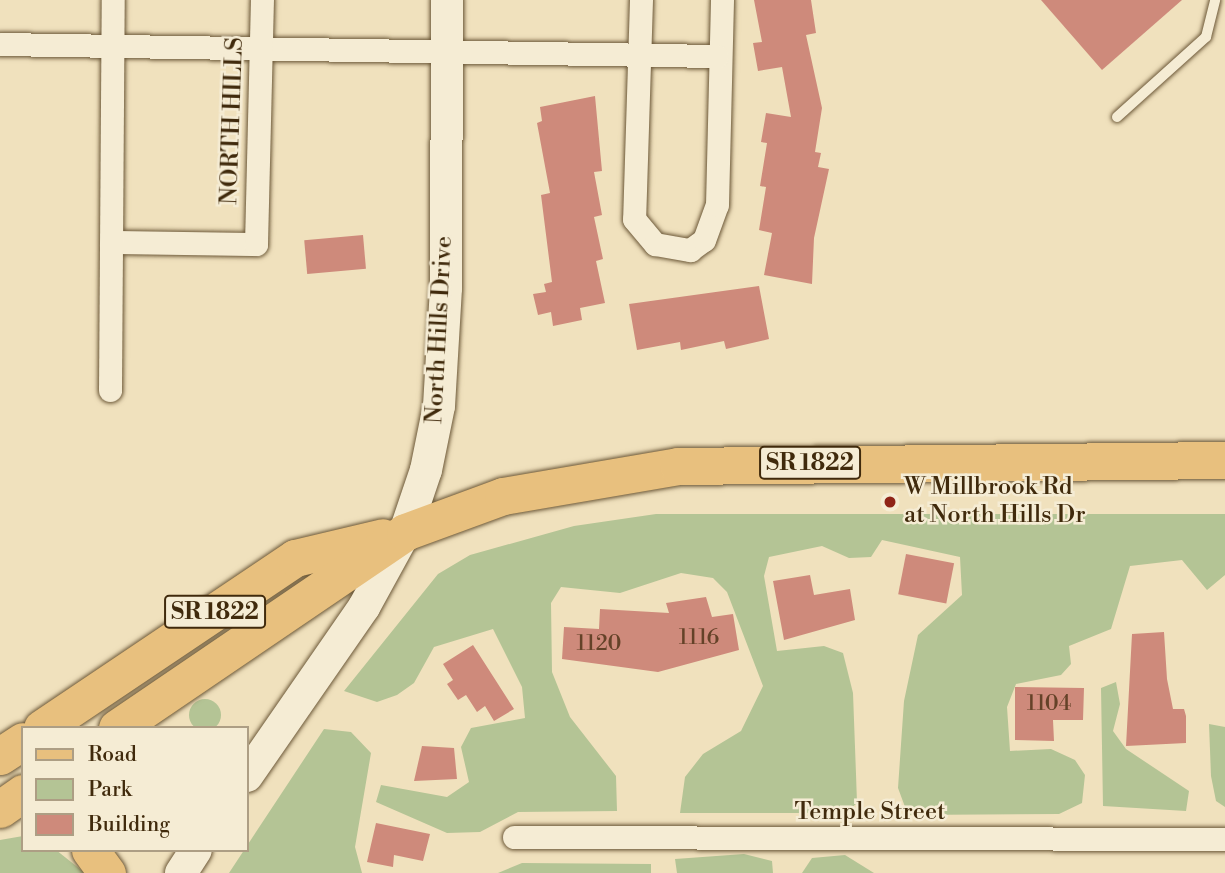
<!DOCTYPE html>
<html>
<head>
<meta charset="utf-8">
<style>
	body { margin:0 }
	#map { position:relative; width:1225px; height:873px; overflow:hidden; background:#f0e1bd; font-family:"Libre Bodoni",serif }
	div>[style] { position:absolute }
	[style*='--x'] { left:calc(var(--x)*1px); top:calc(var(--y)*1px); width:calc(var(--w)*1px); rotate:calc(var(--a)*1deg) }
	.green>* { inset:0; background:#b4c495 }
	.round { border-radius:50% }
	.building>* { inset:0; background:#ce8a7b; transform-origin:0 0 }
	.roads { filter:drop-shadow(0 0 2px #6c5838) drop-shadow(0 0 2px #6c5838) }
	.lane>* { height:10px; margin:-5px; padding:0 5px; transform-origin:5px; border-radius:5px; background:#f5ecd4 }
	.street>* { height:23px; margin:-11.5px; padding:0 11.5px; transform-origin:11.5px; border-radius:11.5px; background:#f5ecd4 }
	.secondary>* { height:32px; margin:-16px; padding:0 16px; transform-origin:16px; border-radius:16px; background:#f5ecd4 }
	.primary>* { height:37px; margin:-18.5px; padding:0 18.5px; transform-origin:18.5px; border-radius:18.5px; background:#e8c07e }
	.dots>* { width:19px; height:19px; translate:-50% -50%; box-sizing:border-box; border:4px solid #f5ecd4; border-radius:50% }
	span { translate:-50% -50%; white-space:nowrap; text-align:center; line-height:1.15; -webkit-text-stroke:5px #f5ecd4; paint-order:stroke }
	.number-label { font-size:21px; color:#644228 }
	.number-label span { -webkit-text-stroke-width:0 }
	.shield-label span { padding:2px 5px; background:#f5ecd4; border:2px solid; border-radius:5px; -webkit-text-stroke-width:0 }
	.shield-label { font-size:23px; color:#402a0c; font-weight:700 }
	.street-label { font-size:24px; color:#402a0c }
	.poi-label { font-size:24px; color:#402a0c }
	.left { translate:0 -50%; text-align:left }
	.legend { position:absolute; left:21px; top:726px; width:228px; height:126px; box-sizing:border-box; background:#f5ecd4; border:2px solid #ad9e84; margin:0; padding:9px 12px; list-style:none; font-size:21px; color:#402a0c }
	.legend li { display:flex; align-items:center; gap:14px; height:35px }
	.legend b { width:35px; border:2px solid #ad9e84 }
</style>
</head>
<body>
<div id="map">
	<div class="green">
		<div style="clip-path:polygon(656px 514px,1225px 514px,1225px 575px,1207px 590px,1182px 560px,1130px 566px,1111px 629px,1069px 646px,1071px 664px,1061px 675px,1016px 684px,1007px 707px,1010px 751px,1051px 749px,1075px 760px,1085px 775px,1082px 803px,1059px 814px,908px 815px,898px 788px,904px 701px,918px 635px,962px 595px,960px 557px,882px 540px,871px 557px,849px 558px,822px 546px,769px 557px,764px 576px,777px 651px,824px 646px,843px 653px,853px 693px,856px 774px,857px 803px,846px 813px,680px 813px,685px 777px,703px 754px,741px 731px,763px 686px,727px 592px,713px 578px,681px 573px,620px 593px,561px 587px,551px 603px,552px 672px,570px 717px,616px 776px,617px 811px,518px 812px,480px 832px,447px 833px,376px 802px,381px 785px,447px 797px,469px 782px,461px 747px,471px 728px,525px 718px,522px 687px,493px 629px,434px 647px,414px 683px,397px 695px,377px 702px,344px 691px,438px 574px,470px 555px,574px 526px)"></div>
		<div style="clip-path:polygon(1116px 682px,1120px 704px,1113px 731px,1126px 749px,1189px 791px,1186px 811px,1103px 806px,1101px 688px)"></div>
		<div class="round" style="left:189px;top:699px;width:32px;height:32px"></div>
		<div style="clip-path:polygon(1209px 724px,1225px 727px,1225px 807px,1216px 801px,1211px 776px)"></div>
		<div style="clip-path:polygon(324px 729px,351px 732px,371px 753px,355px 847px,362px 873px,229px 873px)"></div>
		<div style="clip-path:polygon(23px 836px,23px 850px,56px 850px,85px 873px,0 873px,0 840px)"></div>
		<div style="clip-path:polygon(744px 854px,772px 861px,773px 873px,677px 873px,675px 859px)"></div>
		<div style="clip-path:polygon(845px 855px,874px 873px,802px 873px,812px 858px)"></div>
		<div style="clip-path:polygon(522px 863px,651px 864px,651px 873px,498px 873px)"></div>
	</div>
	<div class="building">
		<div style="clip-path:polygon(754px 0,811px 0,816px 33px,806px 35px,822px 108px,815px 152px,821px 153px,818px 167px,829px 169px,814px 238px,812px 284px,764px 275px,772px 233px,759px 230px,766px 187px,760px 186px,767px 143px,761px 142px,766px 113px,791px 117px,782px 67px,758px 71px,753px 43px,762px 42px)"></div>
		<div style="clip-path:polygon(1041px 0,1182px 0,1102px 70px)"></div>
		<div style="clip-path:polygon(595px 96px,602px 171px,594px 172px,602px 215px,594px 217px,603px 259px,596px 261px,605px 303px,580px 308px,582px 320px,553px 326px,551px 312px,538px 315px,533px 294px,546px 292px,544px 284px,552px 282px,541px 195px,550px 193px,537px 123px,542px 121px,540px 107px)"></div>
		<div style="left:363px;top:235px;width:34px;height:59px;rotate:85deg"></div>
		<div style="clip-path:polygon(759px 286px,769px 339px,726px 349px,724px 341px,681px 350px,680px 342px,637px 350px,629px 304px)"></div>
		<div style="left:906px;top:554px;width:49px;height:41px;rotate:11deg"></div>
		<div style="clip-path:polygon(810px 575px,814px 595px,850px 589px,855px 620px,784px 640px,773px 581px)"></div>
		<div style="clip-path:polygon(706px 597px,712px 617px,733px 614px,739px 650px,658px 672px,562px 659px,564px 627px,599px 629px,600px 609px,669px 613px,666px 603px)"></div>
		<div style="clip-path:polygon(1164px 632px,1167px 679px,1173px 709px,1184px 709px,1186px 716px,1186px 743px,1126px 746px,1132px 634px)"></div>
		<div style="clip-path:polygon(473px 645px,514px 709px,494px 721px,485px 706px,477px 712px,466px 695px,458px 700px,447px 684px,453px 680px,443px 664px)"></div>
		<div style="clip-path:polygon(1015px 687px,1084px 688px,1083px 720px,1053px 720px,1054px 741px,1015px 740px)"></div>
		<div style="clip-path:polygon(422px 746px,454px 748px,457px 779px,414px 781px)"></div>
		<div style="clip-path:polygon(376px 823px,430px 834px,423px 861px,394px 855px,393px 867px,367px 862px)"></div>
	</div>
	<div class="roads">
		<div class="lane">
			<div style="--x:1117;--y:117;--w:120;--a:-42"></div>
			<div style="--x:1206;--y:37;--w:38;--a:-76"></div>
		</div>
		<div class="street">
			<div style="--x:641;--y:0;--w:219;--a:91.8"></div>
			<div style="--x:634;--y:219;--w:33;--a:50"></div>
			<div style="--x:655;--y:244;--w:36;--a:10"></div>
			<div style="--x:690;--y:250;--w:17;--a:-36"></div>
			<div style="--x:704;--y:240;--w:37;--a:-70"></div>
			<div style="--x:717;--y:205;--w:205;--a:-88.6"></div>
			<div style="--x:0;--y:44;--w:717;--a:0.96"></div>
			<div style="--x:111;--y:242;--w:145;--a:0.8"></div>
			<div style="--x:256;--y:244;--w:244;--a:-88.6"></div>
			<div style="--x:110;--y:390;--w:390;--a:-89.6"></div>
			<div style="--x:514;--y:837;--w:711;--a:0.16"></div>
		</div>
		<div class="secondary">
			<div style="--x:247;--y:776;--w:206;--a:-55.3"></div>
			<div style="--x:364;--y:607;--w:85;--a:-61.3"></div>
			<div style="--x:405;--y:532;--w:65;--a:-71.3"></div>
			<div style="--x:426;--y:470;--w:65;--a:-78.5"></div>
			<div style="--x:439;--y:406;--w:118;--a:-86.6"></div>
			<div style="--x:446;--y:288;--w:288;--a:-89.8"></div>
			<div style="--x:181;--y:873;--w:27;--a:-57"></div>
		</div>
		<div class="primary">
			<div style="--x:42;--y:728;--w:305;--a:-33.9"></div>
			<div style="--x:295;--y:558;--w:90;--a:-13.4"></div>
			<div style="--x:117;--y:728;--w:348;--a:-34.2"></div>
			<div style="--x:405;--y:532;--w:104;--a:-20.2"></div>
			<div style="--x:503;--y:496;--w:178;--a:-9.7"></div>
			<div style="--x:678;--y:466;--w:547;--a:-0.63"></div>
			<div style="--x:0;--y:756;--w:27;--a:-33"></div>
			<div style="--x:0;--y:809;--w:28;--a:-35"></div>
			<div style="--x:90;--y:850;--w:29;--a:54"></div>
		</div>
	</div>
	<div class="dots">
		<div style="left:890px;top:502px;background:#8f2418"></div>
	</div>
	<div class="number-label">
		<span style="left:699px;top:638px">1116</span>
		<span style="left:599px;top:644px">1120</span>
		<span style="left:1049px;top:704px">1104</span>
	</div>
	<div class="shield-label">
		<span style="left:810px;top:463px">SR 1822</span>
		<span style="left:215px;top:612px">SR 1822</span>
	</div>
	<div class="street-label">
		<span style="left:233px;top:121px;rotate:-88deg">NORTH HILLS</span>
		<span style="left:440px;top:330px;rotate:-87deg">North Hills Drive</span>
		<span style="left:870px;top:813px">Temple Street</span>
	</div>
	<div class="poi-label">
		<span class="left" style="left:904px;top:502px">W Millbrook Rd<br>at North Hills Dr</span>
	</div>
	<ul class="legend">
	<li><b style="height:9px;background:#e8c07e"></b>Road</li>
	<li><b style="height:19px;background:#b4c495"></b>Park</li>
	<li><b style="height:19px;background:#ce8a7b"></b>Building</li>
	</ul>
</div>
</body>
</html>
